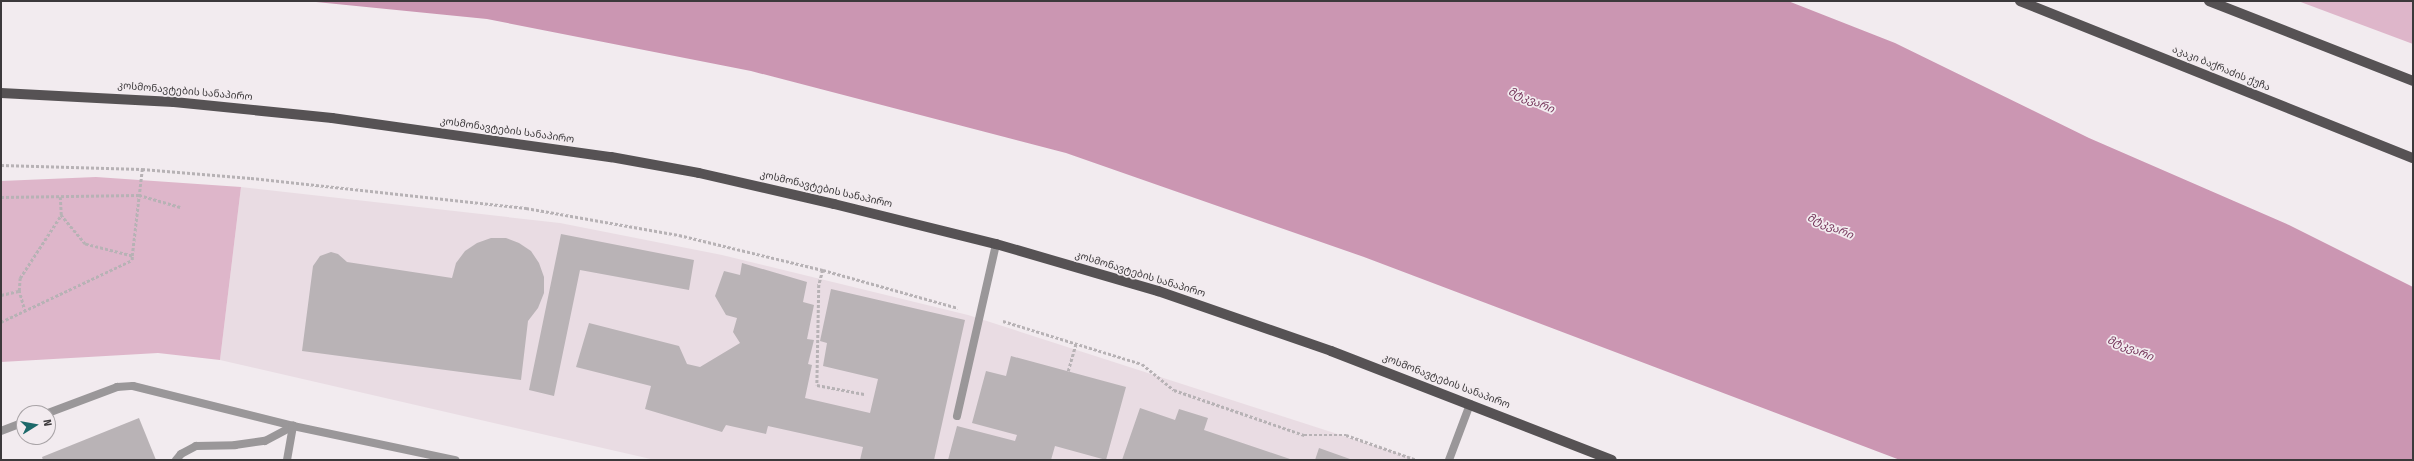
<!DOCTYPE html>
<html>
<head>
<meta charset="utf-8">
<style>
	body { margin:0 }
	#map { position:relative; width:2414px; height:461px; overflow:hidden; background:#f2ebef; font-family:"Fira Sans Condensed","Noto Sans Georgian",sans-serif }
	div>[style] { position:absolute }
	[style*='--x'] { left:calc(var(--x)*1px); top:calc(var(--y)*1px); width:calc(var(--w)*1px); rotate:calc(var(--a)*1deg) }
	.built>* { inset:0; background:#e9dce3 }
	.green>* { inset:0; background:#deb6ca }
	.water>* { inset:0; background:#cb96b2 }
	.building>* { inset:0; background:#b9b3b6 }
	.path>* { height:2.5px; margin-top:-1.25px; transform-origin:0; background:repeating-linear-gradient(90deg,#b7b2b5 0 3px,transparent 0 5px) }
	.lane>* { height:8px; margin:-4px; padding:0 4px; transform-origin:4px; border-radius:4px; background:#9a9799 }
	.primary>* { height:10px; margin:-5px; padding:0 5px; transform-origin:5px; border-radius:5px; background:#565254 }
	span { translate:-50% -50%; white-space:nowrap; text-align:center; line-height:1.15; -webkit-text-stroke:3.5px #f2ebef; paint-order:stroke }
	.street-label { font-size:10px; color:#3c393b }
	.water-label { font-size:11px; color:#75355a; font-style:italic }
	.frame { position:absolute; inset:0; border:2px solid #3c393b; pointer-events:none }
	.north { position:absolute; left:16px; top:405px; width:40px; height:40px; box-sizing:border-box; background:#f2ebef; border:1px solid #a9a4a7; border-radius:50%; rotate:79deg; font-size:11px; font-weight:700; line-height:16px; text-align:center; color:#3c393b }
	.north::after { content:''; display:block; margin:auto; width:14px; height:18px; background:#1c696a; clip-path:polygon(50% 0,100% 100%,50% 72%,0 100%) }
</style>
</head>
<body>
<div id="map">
	<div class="built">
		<div style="clip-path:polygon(241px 187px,560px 223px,722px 255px,968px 315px,1418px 460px,655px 460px,220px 360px)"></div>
	</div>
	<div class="green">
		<div style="clip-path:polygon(2298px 1px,2413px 1px,2413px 44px)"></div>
		<div style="clip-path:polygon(96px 177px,241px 187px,220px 360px,158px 353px,1px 362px,1px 181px)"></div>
	</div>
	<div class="water">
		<div style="clip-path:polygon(306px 1px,1788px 1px,1895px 43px,2089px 138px,2289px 225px,2413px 287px,2413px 460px,1900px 460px,1364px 257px,1066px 153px,751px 71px,487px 19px)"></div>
	</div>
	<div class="building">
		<div style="clip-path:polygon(561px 234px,694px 260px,689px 290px,580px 270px,554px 396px,529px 390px)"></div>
		<div style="clip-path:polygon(491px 238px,506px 238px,519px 243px,531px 251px,539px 263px,544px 277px,544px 293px,538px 308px,528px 321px,521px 380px,302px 351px,313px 266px,320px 256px,331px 252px,338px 254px,347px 262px,452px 278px,456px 263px,465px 251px,477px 243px)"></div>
		<div style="clip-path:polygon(742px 263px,807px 282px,803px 302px,814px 305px,807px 339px,814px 340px,808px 364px,812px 365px,805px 398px,870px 413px,878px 379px,823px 366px,827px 343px,820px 341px,831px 289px,965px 320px,934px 460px,860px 460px,863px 447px,768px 426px,766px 434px,726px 425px,722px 432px,645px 409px,651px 386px,576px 367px,589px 323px,679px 346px,687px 364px,700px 367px,740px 343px,733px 332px,737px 318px,726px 315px,715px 296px,724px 271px,740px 275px)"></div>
		<div style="clip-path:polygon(1011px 356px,1126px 387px,1106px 460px,1055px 446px,1051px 460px,948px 460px,957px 426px,1015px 441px,1017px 435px,972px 423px,986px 371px,1006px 376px)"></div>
		<div style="clip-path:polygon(1140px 408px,1175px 420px,1179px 409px,1208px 418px,1204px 430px,1293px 460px,1122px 460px)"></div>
		<div style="clip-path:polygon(139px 418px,156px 460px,43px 460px,42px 457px)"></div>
		<div style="clip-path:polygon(1319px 448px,1350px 459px,1350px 460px,1315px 460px)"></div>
	</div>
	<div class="path">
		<div style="--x:1;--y:165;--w:141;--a:1.6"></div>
		<div style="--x:142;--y:169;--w:109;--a:4.7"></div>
		<div style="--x:251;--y:178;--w:277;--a:6.2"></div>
		<div style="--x:526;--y:208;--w:155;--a:10"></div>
		<div style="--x:679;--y:235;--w:148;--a:13.7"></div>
		<div style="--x:823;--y:270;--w:140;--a:15.7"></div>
		<div style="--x:1;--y:197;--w:138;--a:-0.8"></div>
		<div style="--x:139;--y:195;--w:43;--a:16.3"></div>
		<div style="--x:132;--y:256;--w:88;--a:-83.4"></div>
		<div style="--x:823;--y:270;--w:16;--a:105"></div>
		<div style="--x:819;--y:285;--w:100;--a:91.1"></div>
		<div style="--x:817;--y:385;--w:48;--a:10.8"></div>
		<div style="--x:1;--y:295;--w:18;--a:-13"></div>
		<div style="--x:25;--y:312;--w:22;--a:-106"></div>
		<div style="--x:19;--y:291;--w:13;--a:-86"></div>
		<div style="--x:20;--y:278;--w:75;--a:-56.9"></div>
		<div style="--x:1003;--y:321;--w:145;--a:17.2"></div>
		<div style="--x:1142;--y:364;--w:41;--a:39.1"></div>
		<div style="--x:1174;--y:390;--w:138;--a:19.1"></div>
		<div style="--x:1304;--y:435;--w:42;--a:0"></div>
		<div style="--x:1346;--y:435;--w:75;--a:19.4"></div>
		<div style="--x:1;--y:322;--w:145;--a:-25.3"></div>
		<div style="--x:132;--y:260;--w:4;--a:-90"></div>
		<div style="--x:132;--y:256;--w:49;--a:-165.7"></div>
		<div style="--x:85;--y:244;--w:38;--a:-130"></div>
		<div style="--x:61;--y:215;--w:18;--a:-93"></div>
		<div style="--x:1068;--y:371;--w:29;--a:-74"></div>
	</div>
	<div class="lane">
		<div style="--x:48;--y:413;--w:74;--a:-20.6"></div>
		<div style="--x:117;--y:387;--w:16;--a:-4"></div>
		<div style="--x:133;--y:386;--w:165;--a:14"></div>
		<div style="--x:293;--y:426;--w:166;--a:11.9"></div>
		<div style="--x:957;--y:416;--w:176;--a:-77.2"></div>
		<div style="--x:1;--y:431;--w:25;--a:-21"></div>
		<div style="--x:176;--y:460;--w:8;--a:-50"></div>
		<div style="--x:181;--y:454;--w:17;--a:-28"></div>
		<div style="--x:196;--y:446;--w:39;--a:-1"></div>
		<div style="--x:235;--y:445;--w:30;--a:-8"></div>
		<div style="--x:265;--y:441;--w:32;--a:-28"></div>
		<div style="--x:287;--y:460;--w:35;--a:-80"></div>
		<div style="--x:1449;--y:460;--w:60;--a:-69.4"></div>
	</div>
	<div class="primary">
		<div style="--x:2020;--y:1;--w:423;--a:21.8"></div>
		<div style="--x:2209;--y:1;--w:219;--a:21.4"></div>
		<div style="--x:1;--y:93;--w:173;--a:3"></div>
		<div style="--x:174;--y:102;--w:159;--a:5.8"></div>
		<div style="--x:332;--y:118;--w:282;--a:8"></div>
		<div style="--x:611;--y:157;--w:89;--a:10.3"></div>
		<div style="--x:699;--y:173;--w:139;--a:12.9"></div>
		<div style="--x:834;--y:204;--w:167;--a:13.9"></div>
		<div style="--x:996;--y:244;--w:169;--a:16.2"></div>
		<div style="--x:1158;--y:291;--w:183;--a:19.1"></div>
		<div style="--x:1331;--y:351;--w:301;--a:21.2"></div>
	</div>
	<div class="street-label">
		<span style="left:2221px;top:69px;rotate:22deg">აკაკი ბაქრაძის ქუჩა</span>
		<span style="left:185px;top:92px;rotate:5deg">კოსმონავტების სანაპირო</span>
		<span style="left:507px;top:131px;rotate:8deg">კოსმონავტების სანაპირო</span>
		<span style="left:826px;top:190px;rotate:13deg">კოსმონავტების სანაპირო</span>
		<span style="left:1140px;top:275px;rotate:17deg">კოსმონავტების სანაპირო</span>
		<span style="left:1446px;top:382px;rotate:21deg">კოსმონავტების სანაპირო</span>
	</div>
	<div class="water-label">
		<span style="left:1531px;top:101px;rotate:23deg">მტკვარი</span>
		<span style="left:1830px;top:227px;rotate:23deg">მტკვარი</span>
		<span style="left:2130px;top:349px;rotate:22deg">მტკვარი</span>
	</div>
	<div class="frame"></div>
	<div class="north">N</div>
</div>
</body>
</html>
